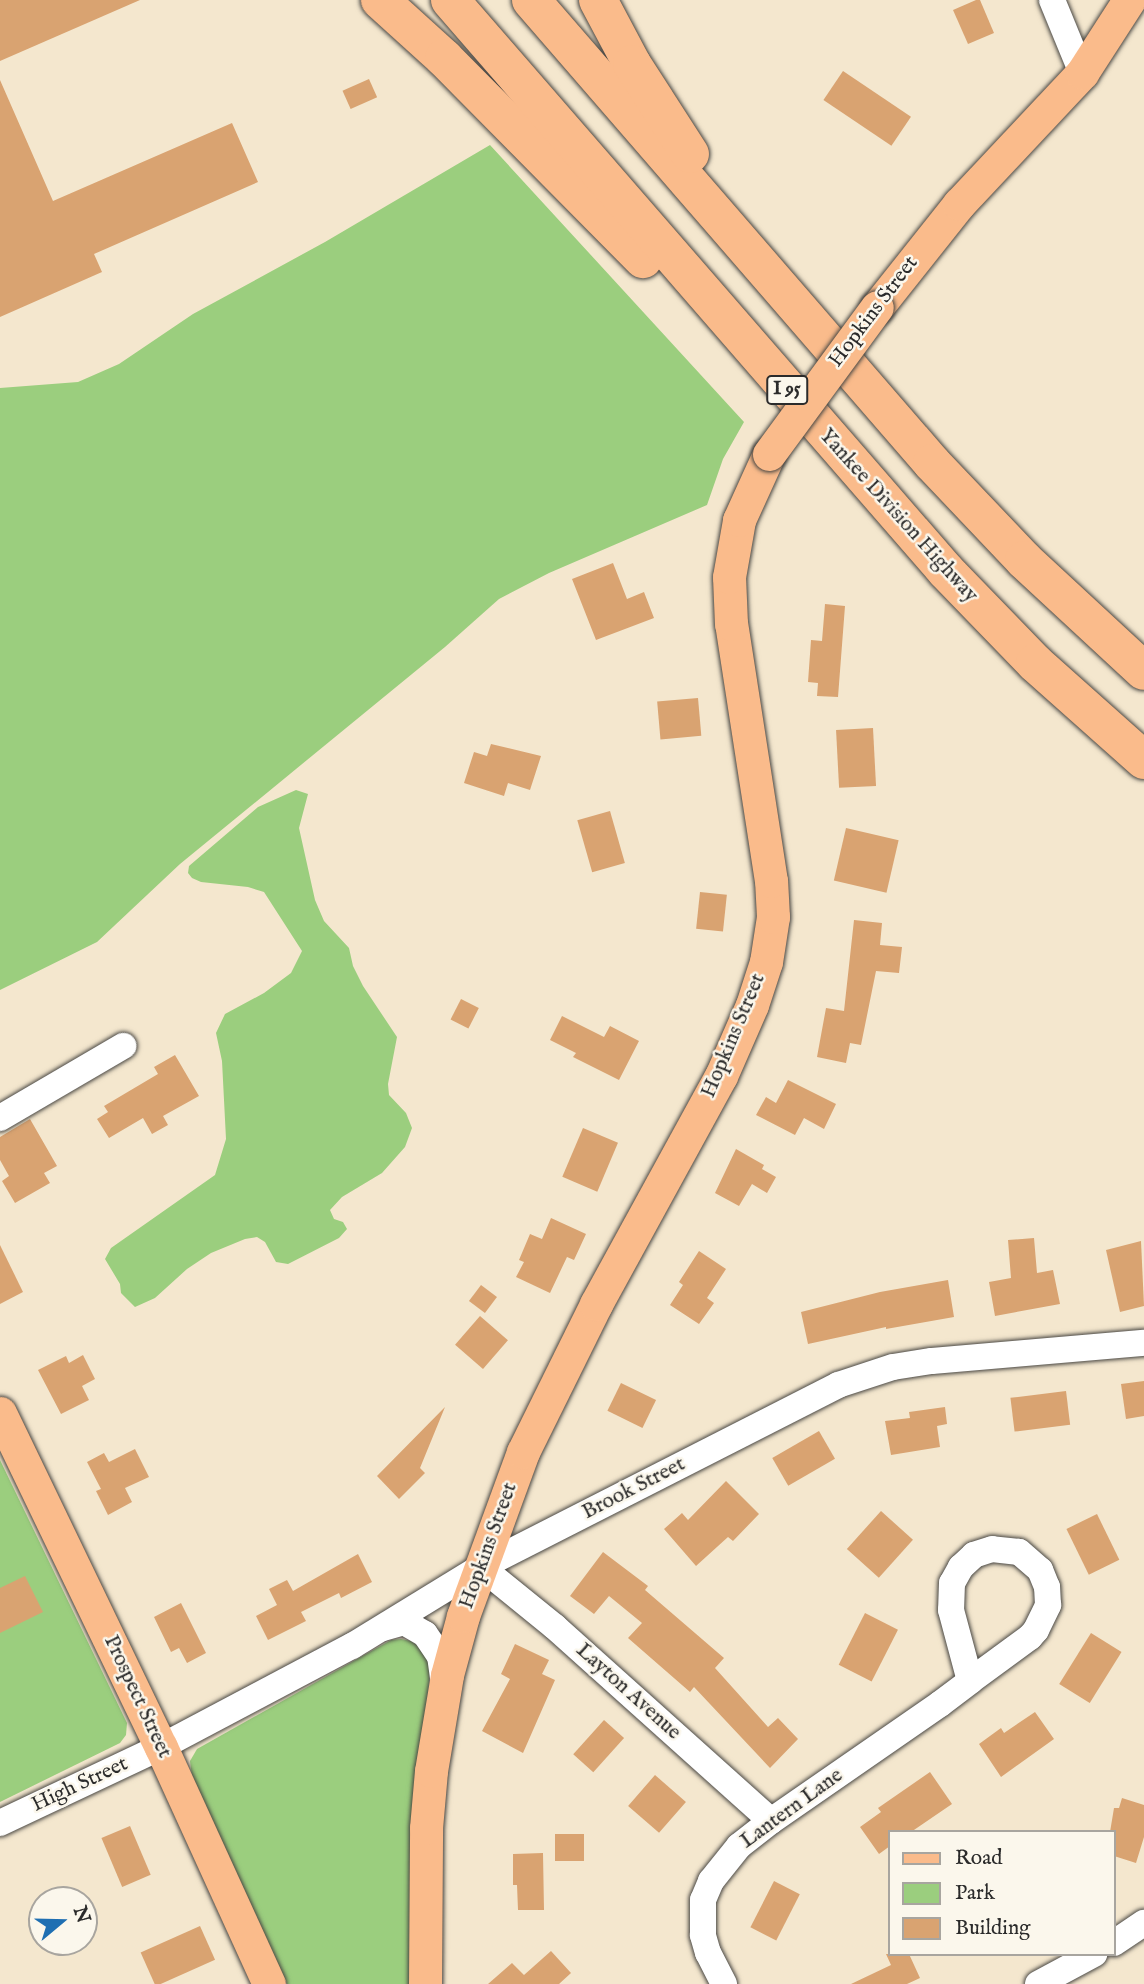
<!DOCTYPE html>
<html>
<head>
<meta charset="utf-8">
<style>
	body { margin:0 }
	#map { position:relative; width:1144px; height:1984px; overflow:hidden; background:#f4e7ce; font-family:"IM FELL English",serif }
	div>[style] { position:absolute }
	[style*='--x'] { left:calc(var(--x)*1px); top:calc(var(--y)*1px); width:calc(var(--w)*1px); rotate:calc(var(--a)*1deg) }
	.green>* { inset:0; background:#9bce7e }
	.building>* { inset:0; background:#d9a371; transform-origin:0 0 }
	.roads { filter:drop-shadow(0 0 2px #494743) drop-shadow(0 0 2px #494743) }
	.minor>* { height:26px; margin:-13px; padding:0 13px; transform-origin:13px; border-radius:13px; background:#fff }
	.major>* { height:33px; margin:-16.5px; padding:0 16.5px; transform-origin:16.5px; border-radius:16.5px; background:#fabb8b }
	.highway>* { height:38px; margin:-19px; padding:0 19px; transform-origin:19px; border-radius:19px; background:#fabb8b }
	.bridges { filter:drop-shadow(0 0 2px #494743) drop-shadow(0 0 2px #494743) }
	.major-bridge>* { height:33px; margin:-16.5px; padding:0 16.5px; transform-origin:16.5px; border-radius:16.5px; background:#fabb8b }
	span { translate:-50% -50%; white-space:nowrap; text-align:center; line-height:1.15; -webkit-text-stroke:5px #fbf7ec; paint-order:stroke }
	.shield-label span { padding:2px 5px; background:#fbf7ec; border:2px solid; border-radius:5px; -webkit-text-stroke-width:0 }
	.shield-label { font-size:19px; color:#2b2b2b; font-weight:700 }
	.street-label { font-size:21px; color:#2b2b2b }
	.legend { position:absolute; left:888px; top:1830px; width:228px; height:126px; box-sizing:border-box; background:#fbf7ec; border:2px solid #a8a59f; margin:0; padding:9px 12px; list-style:none; font-size:21px; color:#2b2b2b }
	.legend li { display:flex; align-items:center; gap:14px; height:35px }
	.legend b { width:35px; border:2px solid #a8a59f }
	.north { position:absolute; left:28px; top:1886px; width:70px; height:70px; box-sizing:border-box; background:#fbf7ec; border:2px solid #a8a59f; border-radius:50%; rotate:71deg; font-size:19px; font-weight:700; line-height:28px; text-align:center; color:#2b2b2b }
	.north::after { content:''; display:block; margin:auto; width:24px; height:32px; background:#1f6fb2; clip-path:polygon(50% 0,100% 100%,50% 72%,0 100%) }
</style>
</head>
<body>
<div id="map">
	<div class="green">
		<div style="clip-path:polygon(490px 145px,744px 422px,723px 459px,707px 505px,549px 573px,499px 599px,445px 647px,180px 864px,97px 942px,0 990px,0 388px,78px 382px,119px 364px,193px 314px,325px 242px)"></div>
		<div style="clip-path:polygon(296px 790px,308px 794px,299px 828px,315px 900px,324px 921px,349px 948px,353px 966px,363px 986px,397px 1037px,388px 1084px,389px 1095px,406px 1113px,412px 1128px,405px 1147px,382px 1173px,342px 1197px,330px 1210px,334px 1219px,343px 1222px,347px 1229px,339px 1238px,288px 1264px,276px 1262px,265px 1242px,257px 1237px,245px 1239px,211px 1253px,187px 1269px,155px 1298px,135px 1307px,121px 1293px,120px 1284px,105px 1259px,111px 1248px,215px 1175px,226px 1139px,222px 1061px,216px 1033px,225px 1014px,264px 993px,291px 973px,302px 951px,264px 892px,248px 887px,201px 882px,192px 878px,188px 873px,189px 866px,258px 807px)"></div>
		<div style="clip-path:polygon(0 1460px,127px 1723px,126px 1735px,120px 1743px,0 1802px)"></div>
		<div style="clip-path:polygon(401px 1639px,411px 1641px,423px 1650px,430px 1661px,414px 1984px,287px 1984px,192px 1776px,190px 1761px,197px 1749px,391px 1640px)"></div>
	</div>
	<div class="building">
		<div style="clip-path:polygon(0 0,140px 0,0 61px)"></div>
		<div style="clip-path:polygon(976px 0,980px 0,994px 33px,968px 44px,953px 10px)"></div>
		<div style="left:843px;top:71px;width:82px;height:35px;rotate:34deg"></div>
		<div style="left:369px;top:79px;width:20px;height:29px;rotate:66deg"></div>
		<div style="clip-path:polygon(0 80px,53px 201px,232px 123px,258px 182px,94px 254px,102px 272px,0 317px)"></div>
		<div style="clip-path:polygon(613px 563px,627px 599px,644px 592px,654px 618px,596px 640px,572px 579px)"></div>
		<div style="clip-path:polygon(825px 604px,845px 606px,838px 697px,817px 696px,818px 683px,808px 682px,811px 640px,822px 641px)"></div>
		<div style="left:698px;top:698px;width:38px;height:41px;rotate:85deg"></div>
		<div style="left:873px;top:728px;width:58px;height:37px;rotate:87deg"></div>
		<div style="clip-path:polygon(491px 744px,541px 756px,530px 790px,508px 783px,504px 796px,464px 783px,474px 752px,487px 756px)"></div>
		<div style="left:610px;top:811px;width:54px;height:34px;rotate:74deg"></div>
		<div style="left:846px;top:828px;width:54px;height:54px;rotate:13deg"></div>
		<div style="left:700px;top:892px;width:27px;height:37px;rotate:6deg"></div>
		<div style="clip-path:polygon(854px 920px,882px 923px,880px 945px,902px 947px,899px 973px,876px 971px,861px 1045px,850px 1043px,846px 1063px,817px 1057px,826px 1008px,844px 1011px)"></div>
		<div style="left:461px;top:999px;width:20px;height:23px;rotate:27deg"></div>
		<div style="clip-path:polygon(562px 1016px,604px 1037px,610px 1026px,639px 1041px,619px 1080px,573px 1057px,576px 1053px,550px 1040px)"></div>
		<div style="clip-path:polygon(175px 1055px,199px 1096px,163px 1116px,168px 1125px,152px 1134px,143px 1118px,109px 1138px,97px 1119px,108px 1112px,104px 1106px,158px 1074px,154px 1067px)"></div>
		<div style="clip-path:polygon(788px 1080px,836px 1104px,824px 1129px,804px 1118px,795px 1135px,756px 1115px,766px 1097px,776px 1103px)"></div>
		<div style="clip-path:polygon(30px 1119px,57px 1166px,44px 1173px,50px 1183px,15px 1203px,2px 1181px,9px 1176px,0 1160px,0 1137px)"></div>
		<div style="left:583px;top:1128px;width:38px;height:53px;rotate:23deg"></div>
		<div style="clip-path:polygon(736px 1149px,764px 1165px,762px 1169px,776px 1177px,767px 1193px,752px 1184px,739px 1206px,715px 1193px)"></div>
		<div style="clip-path:polygon(551px 1218px,586px 1234px,574px 1260px,567px 1257px,550px 1293px,516px 1277px,524px 1262px,519px 1260px,530px 1234px,542px 1239px)"></div>
		<div style="clip-path:polygon(1034px 1238px,1037px 1273px,1053px 1270px,1060px 1304px,995px 1316px,989px 1282px,1011px 1278px,1008px 1240px)"></div>
		<div style="clip-path:polygon(1141px 1241px,1144px 1306px,1120px 1312px,1106px 1250px)"></div>
		<div style="clip-path:polygon(0 1245px,23px 1292px,0 1304px)"></div>
		<div style="clip-path:polygon(699px 1251px,726px 1269px,707px 1298px,714px 1303px,699px 1324px,670px 1305px,683px 1285px,679px 1282px)"></div>
		<div style="clip-path:polygon(948px 1280px,954px 1317px,886px 1329px,886px 1327px,808px 1344px,801px 1312px,880px 1292px)"></div>
		<div style="left:481px;top:1285px;width:20px;height:20px;rotate:37deg"></div>
		<div style="left:480px;top:1316px;width:37px;height:38px;rotate:41deg"></div>
		<div style="clip-path:polygon(83px 1355px,95px 1379px,82px 1386px,89px 1400px,61px 1414px,38px 1370px,66px 1356px,69px 1363px)"></div>
		<div style="clip-path:polygon(1144px 1381px,1144px 1416px,1126px 1419px,1121px 1384px)"></div>
		<div style="left:621px;top:1383px;width:39px;height:31px;rotate:26deg"></div>
		<div style="left:1066px;top:1391px;width:34px;height:56px;rotate:83deg"></div>
		<div style="clip-path:polygon(445px 1407px,420px 1468px,425px 1473px,399px 1499px,377px 1476px)"></div>
		<div style="clip-path:polygon(945px 1407px,947px 1424px,937px 1426px,940px 1447px,891px 1455px,885px 1421px,910px 1418px,909px 1412px)"></div>
		<div style="left:819px;top:1431px;width:32px;height:54px;rotate:60deg"></div>
		<div style="clip-path:polygon(135px 1449px,149px 1477px,125px 1488px,132px 1502px,108px 1515px,96px 1491px,101px 1489px,87px 1462px,104px 1453px,109px 1462px)"></div>
		<div style="clip-path:polygon(726px 1481px,759px 1514px,733px 1541px,728px 1537px,696px 1566px,664px 1529px,682px 1513px,688px 1520px)"></div>
		<div style="left:881px;top:1511px;width:43px;height:51px;rotate:42deg"></div>
		<div style="left:1097px;top:1514px;width:51px;height:34px;rotate:64deg"></div>
		<div style="clip-path:polygon(603px 1552px,648px 1586px,645px 1590px,724px 1658px,715px 1668px,768px 1727px,778px 1718px,798px 1739px,770px 1768px,694px 1687px,690px 1692px,628px 1638px,642px 1623px,609px 1596px,594px 1614px,570px 1596px)"></div>
		<div style="clip-path:polygon(358px 1554px,372px 1582px,341px 1598px,339px 1593px,301px 1612px,306px 1621px,268px 1640px,256px 1616px,277px 1605px,269px 1589px,287px 1580px,293px 1591px)"></div>
		<div style="clip-path:polygon(25px 1576px,43px 1612px,0 1633px,0 1588px)"></div>
		<div style="clip-path:polygon(181px 1603px,206px 1653px,187px 1663px,179px 1648px,171px 1652px,154px 1617px)"></div>
		<div style="left:865px;top:1613px;width:37px;height:58px;rotate:27deg"></div>
		<div style="left:1091px;top:1633px;width:36px;height:60px;rotate:32deg"></div>
		<div style="clip-path:polygon(515px 1644px,549px 1660px,542px 1674px,555px 1680px,523px 1753px,482px 1731px,510px 1679px,501px 1674px)"></div>
		<div style="clip-path:polygon(1035px 1712px,1054px 1739px,1001px 1777px,979px 1744px,1001px 1728px,1004px 1733px)"></div>
		<div style="left:604px;top:1720px;width:27px;height:46px;rotate:42deg"></div>
		<div style="clip-path:polygon(930px 1772px,952px 1804px,911px 1832px,890px 1832px,890px 1846px,879px 1854px,860px 1827px,881px 1812px,878px 1808px)"></div>
		<div style="left:655px;top:1775px;width:41px;height:41px;rotate:41deg"></div>
		<div style="clip-path:polygon(1122px 1798px,1144px 1805px,1144px 1837px,1136px 1863px,1114px 1856px,1114px 1832px,1110px 1832px,1114px 1808px,1119px 1808px)"></div>
		<div style="left:130px;top:1826px;width:53px;height:31px;rotate:67deg"></div>
		<div style="left:555px;top:1834px;width:29px;height:27px"></div>
		<div style="clip-path:polygon(543px 1853px,544px 1910px,518px 1910px,517px 1885px,513px 1885px,513px 1854px)"></div>
		<div style="left:774px;top:1881px;width:29px;height:52px;rotate:27deg"></div>
		<div style="left:200px;top:1926px;width:37px;height:65px;rotate:66deg"></div>
		<div style="clip-path:polygon(551px 1951px,571px 1973px,559px 1984px,488px 1984px,512px 1963px,524px 1975px)"></div>
		<div style="clip-path:polygon(886px 1954px,909px 1954px,920px 1978px,907px 1984px,851px 1984px,891px 1965px)"></div>
	</div>
	<div class="roads">
		<div class="minor">
			<div style="--x:1052;--y:0;--w:79;--a:67.7"></div>
			<div style="--x:0;--y:1118;--w:143;--a:-30.3"></div>
			<div style="--x:481;--y:1567;--w:95;--a:39"></div>
			<div style="--x:555;--y:1627;--w:290;--a:41.9"></div>
			<div style="--x:383;--y:1628;--w:22;--a:-16"></div>
			<div style="--x:404;--y:1622;--w:24;--a:30"></div>
			<div style="--x:425;--y:1634;--w:27;--a:56"></div>
			<div style="--x:440;--y:1656;--w:28;--a:82"></div>
			<div style="--x:0;--y:1823;--w:178;--a:-25.3"></div>
			<div style="--x:161;--y:1747;--w:216;--a:-27.9"></div>
			<div style="--x:352;--y:1646;--w:151;--a:-31.5"></div>
			<div style="--x:481;--y:1567;--w:401;--a:-27"></div>
			<div style="--x:838;--y:1385;--w:58;--a:-18.1"></div>
			<div style="--x:893;--y:1367;--w:39;--a:-9"></div>
			<div style="--x:932;--y:1361;--w:213;--a:-4.9"></div>
			<div style="--x:1114;--y:1943;--w:36;--a:-34"></div>
			<div style="--x:724;--y:1984;--w:35;--a:-117"></div>
			<div style="--x:708;--y:1953;--w:19;--a:-106"></div>
			<div style="--x:703;--y:1935;--w:35;--a:-90"></div>
			<div style="--x:703;--y:1900;--w:21;--a:-67"></div>
			<div style="--x:711;--y:1881;--w:45;--a:-51.3"></div>
			<div style="--x:739;--y:1846;--w:41;--a:-38"></div>
			<div style="--x:771;--y:1821;--w:206;--a:-34.7"></div>
			<div style="--x:940;--y:1704;--w:38;--a:-37"></div>
			<div style="--x:970;--y:1681;--w:74;--a:-36.3"></div>
			<div style="--x:1030;--y:1637;--w:9;--a:-49"></div>
			<div style="--x:1036;--y:1630;--w:28;--a:-64"></div>
			<div style="--x:1048;--y:1605;--w:18;--a:-93"></div>
			<div style="--x:1047;--y:1587;--w:18;--a:-112"></div>
			<div style="--x:1040;--y:1570;--w:28;--a:-139"></div>
			<div style="--x:1019;--y:1552;--w:27;--a:-174"></div>
			<div style="--x:992;--y:1549;--w:19;--a:162"></div>
			<div style="--x:974;--y:1555;--w:18;--a:137"></div>
			<div style="--x:961;--y:1567;--w:18;--a:119"></div>
			<div style="--x:952;--y:1583;--w:27;--a:92"></div>
			<div style="--x:951;--y:1610;--w:73;--a:75"></div>
			<div style="--x:1038;--y:1984;--w:64;--a:-28.2"></div>
		</div>
		<div class="major">
			<div style="--x:877;--y:307;--w:132;--a:-51.5"></div>
			<div style="--x:959;--y:204;--w:180;--a:-46.8"></div>
			<div style="--x:1082;--y:73;--w:87;--a:-57.2"></div>
			<div style="--x:0;--y:1413;--w:371;--a:64.3"></div>
			<div style="--x:161;--y:1747;--w:260;--a:65.5"></div>
			<div style="--x:425;--y:1984;--w:156;--a:-89.6"></div>
			<div style="--x:426;--y:1828;--w:57;--a:-85"></div>
			<div style="--x:431;--y:1771;--w:97;--a:-80.5"></div>
			<div style="--x:447;--y:1675;--w:61;--a:-74.8"></div>
			<div style="--x:463;--y:1616;--w:175;--a:-69.9"></div>
			<div style="--x:523;--y:1452;--w:165;--a:-63.7"></div>
			<div style="--x:596;--y:1304;--w:260;--a:-61.3"></div>
			<div style="--x:721;--y:1076;--w:77;--a:-66.4"></div>
			<div style="--x:752;--y:1005;--w:45;--a:-72"></div>
			<div style="--x:766;--y:962;--w:46;--a:-81.2"></div>
			<div style="--x:773;--y:917;--w:36;--a:-93"></div>
			<div style="--x:771;--y:881;--w:260;--a:-98.8"></div>
			<div style="--x:731;--y:624;--w:47;--a:-92.4"></div>
			<div style="--x:729;--y:577;--w:58;--a:-80"></div>
			<div style="--x:739;--y:520;--w:72;--a:-65.6"></div>
		</div>
		<div class="highway">
			<div style="--x:380;--y:0;--w:86;--a:42.2"></div>
			<div style="--x:444;--y:58;--w:283;--a:45.3"></div>
			<div style="--x:450;--y:0;--w:756;--a:49.02"></div>
			<div style="--x:946;--y:571;--w:128;--a:45.9"></div>
			<div style="--x:1035;--y:663;--w:146;--a:41.7"></div>
			<div style="--x:531;--y:0;--w:613;--a:49.1"></div>
			<div style="--x:932;--y:463;--w:134;--a:46.5"></div>
			<div style="--x:1024;--y:560;--w:163;--a:42.8"></div>
			<div style="--x:598;--y:0;--w:72;--a:62"></div>
			<div style="--x:632;--y:64;--w:107;--a:57.2"></div>
		</div>
	</div>
	<div class="bridges">
		<div class="major-bridge">
			<div style="--x:769;--y:454;--w:182;--a:-53.7"></div>
		</div>
	</div>
	<div class="shield-label">
		<span style="left:787px;top:390px">I 95</span>
	</div>
	<div class="street-label">
		<span style="left:874px;top:312px;rotate:-53deg">Hopkins Street</span>
		<span style="left:898px;top:516px;rotate:48deg">Yankee Division Highway</span>
		<span style="left:734px;top:1036px;rotate:-67deg">Hopkins Street</span>
		<span style="left:634px;top:1489px;rotate:-27deg">Brook Street</span>
		<span style="left:489px;top:1546px;rotate:-70deg">Hopkins Street</span>
		<span style="left:628px;top:1692px;rotate:42deg">Layton Avenue</span>
		<span style="left:137px;top:1697px;rotate:65deg">Prospect Street</span>
		<span style="left:80px;top:1785px;rotate:-25deg">High Street</span>
		<span style="left:792px;top:1809px;rotate:-36deg">Lantern Lane</span>
	</div>
	<ul class="legend">
	<li><b style="height:9px;background:#fabb8b"></b>Road</li>
	<li><b style="height:19px;background:#9bce7e"></b>Park</li>
	<li><b style="height:19px;background:#d9a371"></b>Building</li>
	</ul>
	<div class="north">N</div>
</div>
</body>
</html>
